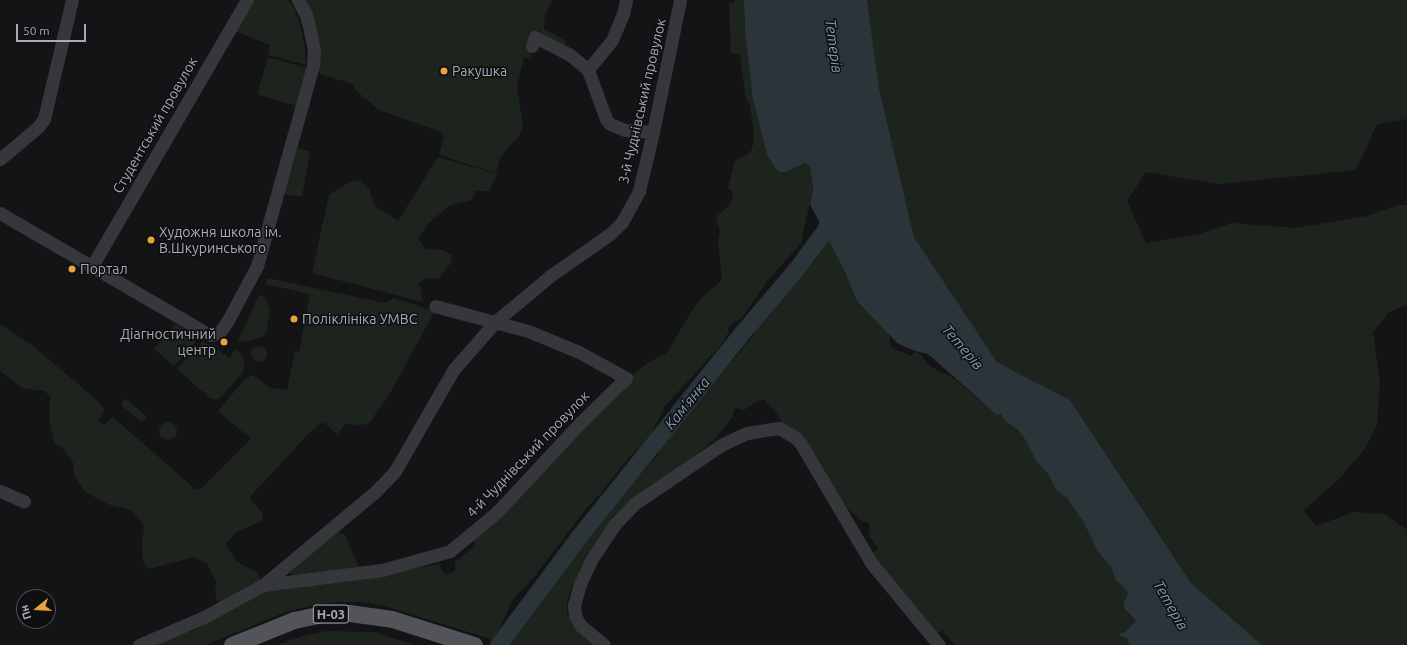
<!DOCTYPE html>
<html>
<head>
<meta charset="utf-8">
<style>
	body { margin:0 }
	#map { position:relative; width:1407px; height:645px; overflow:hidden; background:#141416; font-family:Ubuntu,sans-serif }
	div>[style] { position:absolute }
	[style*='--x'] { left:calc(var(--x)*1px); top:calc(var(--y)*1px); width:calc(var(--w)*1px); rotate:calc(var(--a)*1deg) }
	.green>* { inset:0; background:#1d241d; transform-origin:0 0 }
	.round { border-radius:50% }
	.water>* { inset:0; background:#2b3439 }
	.river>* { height:17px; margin:-8.5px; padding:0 8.5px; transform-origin:8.5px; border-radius:8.5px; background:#2b3439 }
	.minor>* { height:13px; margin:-6.5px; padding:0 6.5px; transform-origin:6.5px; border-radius:6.5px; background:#36373b }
	.major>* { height:17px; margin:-8.5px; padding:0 8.5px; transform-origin:8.5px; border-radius:8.5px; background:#52545a }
	.dots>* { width:11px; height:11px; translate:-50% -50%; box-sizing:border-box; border:2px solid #0f0f11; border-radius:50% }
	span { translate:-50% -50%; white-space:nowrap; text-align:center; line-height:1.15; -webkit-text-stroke:3px #0f0f11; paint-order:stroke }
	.shield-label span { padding:1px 3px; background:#0f0f11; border:1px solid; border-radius:3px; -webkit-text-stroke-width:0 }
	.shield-label { font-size:13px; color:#a7acb6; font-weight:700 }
	.poi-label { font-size:14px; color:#a7acb6 }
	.left { translate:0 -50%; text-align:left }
	.right { translate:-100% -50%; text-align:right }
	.street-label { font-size:14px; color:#a7acb6 }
	.water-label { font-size:15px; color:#7f9baf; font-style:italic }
	.north { position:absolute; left:16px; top:589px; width:40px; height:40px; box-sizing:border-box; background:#0f0f11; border:1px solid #4c4e53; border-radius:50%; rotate:252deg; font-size:11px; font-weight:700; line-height:16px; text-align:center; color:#a7acb6 }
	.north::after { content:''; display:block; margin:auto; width:14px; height:18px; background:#e8a43a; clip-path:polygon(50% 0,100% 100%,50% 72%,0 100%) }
	.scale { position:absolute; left:16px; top:24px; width:70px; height:18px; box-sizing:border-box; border:2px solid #a7acb6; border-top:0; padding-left:5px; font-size:12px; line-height:14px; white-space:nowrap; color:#a7acb6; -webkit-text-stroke:3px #0f0f11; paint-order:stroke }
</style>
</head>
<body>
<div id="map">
	<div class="green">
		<div style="clip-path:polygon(252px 0,288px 0,294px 8px,300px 25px,305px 49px,306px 65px,268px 55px,270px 45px,237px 32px,236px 30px)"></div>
		<div style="clip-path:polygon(305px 0,552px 0,545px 15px,544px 29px,566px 41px,565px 48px,545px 36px,537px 29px,544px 38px,531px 41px,530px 58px,524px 57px,517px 86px,523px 125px,521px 133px,500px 158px,496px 173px,439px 155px,444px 136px,441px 132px,379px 110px,353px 88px,355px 86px,353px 84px,320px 74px)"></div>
		<div style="clip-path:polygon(734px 0,744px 0,745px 33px,753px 100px,767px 155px,786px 172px,805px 163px,810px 166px,813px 188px,801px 243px,768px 280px,740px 320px,734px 322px,729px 327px,728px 333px,722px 344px,665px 406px,650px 436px,631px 455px,599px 495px,585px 510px,537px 573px,512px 601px,494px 640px,385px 606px,361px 602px,338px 602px,314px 605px,288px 611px,206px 645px,151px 645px,183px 632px,192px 631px,204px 625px,205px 622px,277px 585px,381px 575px,439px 564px,445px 575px,455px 571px,455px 562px,476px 545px,472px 538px,624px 382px,648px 363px,660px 356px,666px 354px,694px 307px,707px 292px,719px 283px,722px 277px,718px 241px,720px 232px,716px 217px,730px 204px,732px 200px,733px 193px,728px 188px,735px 160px,745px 156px,751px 151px,754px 142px,753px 125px,749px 101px,746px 101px,740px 54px,731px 53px,729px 2px,733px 3px)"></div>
		<div style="clip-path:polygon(867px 0,1407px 0,1407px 119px,1377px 124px,1356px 170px,1217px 184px,1146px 172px,1127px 201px,1146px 243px,1199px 234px,1232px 223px,1296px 228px,1367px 216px,1398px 205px,1407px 205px,1407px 305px,1389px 312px,1373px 332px,1380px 382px,1377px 424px,1366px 447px,1340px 478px,1304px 510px,1316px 526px,1354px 512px,1384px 514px,1407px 530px,1407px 645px,1262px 645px,1191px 583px,1070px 400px,997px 362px,914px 237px,879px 88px)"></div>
		<div style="left:268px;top:57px;width:40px;height:39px;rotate:16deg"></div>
		<div style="clip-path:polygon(298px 148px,310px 151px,302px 197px,284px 194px)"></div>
		<div style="clip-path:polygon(438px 157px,497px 174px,489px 191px,475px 191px,472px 200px,450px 205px,428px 224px,418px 239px,425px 249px,444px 250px,452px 255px,451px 263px,439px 278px,424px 279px,419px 283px,423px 302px,312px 273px,329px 195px,350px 182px,360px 180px,369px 189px,375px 206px,398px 221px)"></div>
		<div style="clip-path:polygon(829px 230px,889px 334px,891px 347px,911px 356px,916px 352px,919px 353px,931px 367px,955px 379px,972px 394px,1017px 429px,1025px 439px,1036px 461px,1049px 475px,1058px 491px,1067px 498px,1084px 523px,1098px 552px,1111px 567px,1116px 581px,1123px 586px,1128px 593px,1125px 599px,1128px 613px,1136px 621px,1121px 637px,1127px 638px,1130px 645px,955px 645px,942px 630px,935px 636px,870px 556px,878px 549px,869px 536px,869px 523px,861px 521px,842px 503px,837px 490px,832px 488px,780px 424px,781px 419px,765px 400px,760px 400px,744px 410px,735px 408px,732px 418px,713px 441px,608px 526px,586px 556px,567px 599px,567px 615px,575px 627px,596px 645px,509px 645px,517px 628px,536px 607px,540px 594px,551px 584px,553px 572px,557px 566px,572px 556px,582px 537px,605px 515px,657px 456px,668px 434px,691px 403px,733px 360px,754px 335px,756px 324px,760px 323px,768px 314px,781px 291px,793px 283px,808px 265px,817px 259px,818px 253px)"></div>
		<div style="clip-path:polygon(267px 278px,385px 303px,393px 298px,435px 311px,389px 395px,369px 423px,362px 425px,346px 424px,337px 434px,323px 422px,311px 431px,249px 498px,263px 514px,263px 520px,235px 533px,226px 544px,237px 562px,255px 571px,263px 582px,220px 604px,216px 598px,215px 589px,217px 584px,207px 563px,194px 557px,149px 569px,143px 562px,142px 541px,144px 528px,142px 522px,130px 510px,110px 505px,85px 492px,75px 477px,73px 462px,62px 448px,54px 443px,49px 417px,50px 396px,44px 391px,22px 388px,0 371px,0 324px,33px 346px,99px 402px,104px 409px,104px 412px,98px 421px,103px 425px,113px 417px,195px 489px,201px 489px,251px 439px,218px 411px,244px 380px,253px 375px,270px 388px,287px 390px,295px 351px,299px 352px,310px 294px,265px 284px)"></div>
		<div style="clip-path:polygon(259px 295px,265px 298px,270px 309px,266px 333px,262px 337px,245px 342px,238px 341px)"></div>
		<div style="clip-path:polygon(176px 324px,199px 338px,174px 366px,154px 349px)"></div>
		<div style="clip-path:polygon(203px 341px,230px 358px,235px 348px,242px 356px,245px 365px,244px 371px,221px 397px,217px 399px,211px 399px,177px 369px)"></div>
		<div class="round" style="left:251px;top:346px;width:16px;height:16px"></div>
		<div style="clip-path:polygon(123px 399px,127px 400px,146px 416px,146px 419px,141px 422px,121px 405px)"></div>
		<div class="round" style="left:159px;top:422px;width:18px;height:18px"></div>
		<div style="clip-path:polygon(338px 531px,345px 535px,359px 568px,293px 575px,290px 573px,289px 571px)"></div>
		<div style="clip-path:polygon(326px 631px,374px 632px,414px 645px,276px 645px,303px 636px)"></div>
	</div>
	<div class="water">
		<div style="clip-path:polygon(744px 0,867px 0,879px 88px,914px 237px,997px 362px,1070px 400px,1191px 583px,1262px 645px,1130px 645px,1127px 638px,1120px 636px,1119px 634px,1124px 633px,1136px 621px,1124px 608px,1124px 603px,1128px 593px,1123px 586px,1116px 581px,1111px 567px,1098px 552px,1084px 523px,1067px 498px,1056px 490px,1049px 475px,1036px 461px,1025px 439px,1017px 429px,1005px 421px,1001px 415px,996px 414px,928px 354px,915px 351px,897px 343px,857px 301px,845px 272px,810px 204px,813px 188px,810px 166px,805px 163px,786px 172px,780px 172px,776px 169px,771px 161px,767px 155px,753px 100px,745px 33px)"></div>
	</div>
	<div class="river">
		<div style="--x:498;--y:645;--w:137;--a:-53.3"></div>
		<div style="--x:580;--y:535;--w:265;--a:-51.3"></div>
		<div style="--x:746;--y:328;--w:77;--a:-49.7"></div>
		<div style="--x:796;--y:269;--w:49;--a:-53.4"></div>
		<div style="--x:825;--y:230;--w:23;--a:-70"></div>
	</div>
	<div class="minor">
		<div style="--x:626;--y:0;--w:14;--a:102"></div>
		<div style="--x:623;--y:14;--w:28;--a:113"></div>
		<div style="--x:612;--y:40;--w:38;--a:129"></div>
		<div style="--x:588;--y:70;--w:52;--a:69.8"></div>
		<div style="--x:606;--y:119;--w:6;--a:51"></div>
		<div style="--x:610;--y:124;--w:16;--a:22"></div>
		<div style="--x:625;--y:130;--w:28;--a:4"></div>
		<div style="--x:532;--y:46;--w:9;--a:-72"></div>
		<div style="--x:535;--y:37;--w:38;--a:27"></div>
		<div style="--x:569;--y:54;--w:25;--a:40"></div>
		<div style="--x:0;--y:159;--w:50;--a:-40.1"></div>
		<div style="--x:38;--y:127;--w:10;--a:-53"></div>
		<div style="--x:44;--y:119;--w:122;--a:-76.8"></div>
		<div style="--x:0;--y:213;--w:238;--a:30.2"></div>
		<div style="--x:206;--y:333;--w:5;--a:22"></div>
		<div style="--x:211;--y:335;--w:8;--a:-14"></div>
		<div style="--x:219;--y:333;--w:14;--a:-54"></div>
		<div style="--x:227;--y:322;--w:64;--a:-61.8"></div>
		<div style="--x:257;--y:266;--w:209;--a:-74.4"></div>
		<div style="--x:313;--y:65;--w:14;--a:-86"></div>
		<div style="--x:314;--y:51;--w:21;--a:-101"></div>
		<div style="--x:310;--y:30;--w:16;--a:-105"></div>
		<div style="--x:306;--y:15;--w:17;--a:-118"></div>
		<div style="--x:92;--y:266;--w:308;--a:-59.8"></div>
		<div style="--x:0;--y:491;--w:26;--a:23"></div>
		<div style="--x:263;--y:585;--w:120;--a:-7.2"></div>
		<div style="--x:382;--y:570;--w:71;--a:-15.6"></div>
		<div style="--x:450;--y:551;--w:61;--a:-39.7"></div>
		<div style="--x:497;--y:512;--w:123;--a:-47"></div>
		<div style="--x:581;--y:422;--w:63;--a:-44.4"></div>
		<div style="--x:626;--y:378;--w:54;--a:-151"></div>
		<div style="--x:579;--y:352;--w:55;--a:-157.6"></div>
		<div style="--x:528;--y:331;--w:96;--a:-165"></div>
		<div style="--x:139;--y:645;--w:71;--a:-23.3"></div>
		<div style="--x:204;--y:617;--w:67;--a:-28.5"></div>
		<div style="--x:263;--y:585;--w:144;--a:-39.7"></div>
		<div style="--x:374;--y:493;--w:30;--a:-46"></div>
		<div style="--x:395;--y:471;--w:118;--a:-60"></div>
		<div style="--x:454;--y:369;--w:64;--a:-48.8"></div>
		<div style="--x:496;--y:321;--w:70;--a:-39.8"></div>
		<div style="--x:550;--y:276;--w:73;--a:-35"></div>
		<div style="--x:610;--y:234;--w:17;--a:-45"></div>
		<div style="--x:622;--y:222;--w:35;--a:-61"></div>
		<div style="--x:639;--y:191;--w:61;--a:-76.7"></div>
		<div style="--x:653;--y:132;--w:135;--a:-78.4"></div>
		<div style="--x:604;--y:645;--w:30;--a:-140"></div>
		<div style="--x:581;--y:626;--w:12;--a:-121"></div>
		<div style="--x:575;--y:616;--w:11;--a:-95"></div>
		<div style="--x:574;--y:605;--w:22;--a:-74"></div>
		<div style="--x:580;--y:584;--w:26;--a:-65"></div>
		<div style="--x:591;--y:560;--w:43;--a:-56.3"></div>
		<div style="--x:615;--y:524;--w:28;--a:-46"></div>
		<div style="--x:634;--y:504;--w:105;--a:-34.1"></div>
		<div style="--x:721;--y:445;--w:29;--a:-25"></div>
		<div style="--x:747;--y:433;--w:32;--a:-9"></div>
		<div style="--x:779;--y:428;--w:20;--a:30"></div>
		<div style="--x:796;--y:438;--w:8;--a:50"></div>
		<div style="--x:801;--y:444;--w:139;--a:59.4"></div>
		<div style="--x:872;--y:564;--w:105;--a:50.4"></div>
	</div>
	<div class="major">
		<div style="--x:232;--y:645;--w:67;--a:-22"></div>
		<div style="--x:294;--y:620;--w:29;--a:-12"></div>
		<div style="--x:322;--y:614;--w:27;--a:-2"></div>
		<div style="--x:349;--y:613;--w:43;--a:7.9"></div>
		<div style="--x:392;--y:619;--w:86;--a:17.6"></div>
	</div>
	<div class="dots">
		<div style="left:444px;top:71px;background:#e8a43a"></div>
		<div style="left:151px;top:240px;background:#e8a43a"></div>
		<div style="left:72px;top:269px;background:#e8a43a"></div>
		<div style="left:294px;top:319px;background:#e8a43a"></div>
		<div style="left:224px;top:342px;background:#e8a43a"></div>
	</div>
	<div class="shield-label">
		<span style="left:331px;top:614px">Н-03</span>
	</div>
	<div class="poi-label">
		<span class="left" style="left:452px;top:71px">Ракушка</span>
		<span class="left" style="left:159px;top:240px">Художня школа ім.<br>В.Шкуринського</span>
		<span class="left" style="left:80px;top:269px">Портал</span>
		<span class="left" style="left:302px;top:319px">Поліклініка УМВС</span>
		<span class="right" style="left:216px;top:342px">Діагностичний<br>центр</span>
	</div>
	<div class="street-label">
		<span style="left:642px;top:101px;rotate:-77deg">3-й Чуднівський провулок</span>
		<span style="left:155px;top:125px;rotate:-60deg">Студентський провулок</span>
		<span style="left:528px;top:454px;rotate:-46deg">4-й Чуднівський провулок</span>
	</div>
	<div class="water-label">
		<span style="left:834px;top:46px;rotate:82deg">Тетерів</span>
		<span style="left:963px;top:347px;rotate:49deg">Тетерів</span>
		<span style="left:687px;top:403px;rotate:-51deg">Кам'янка</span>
		<span style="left:1171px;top:605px;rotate:60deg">Тетерів</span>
	</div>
	<div class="north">Пн</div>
	<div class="scale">50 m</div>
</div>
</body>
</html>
